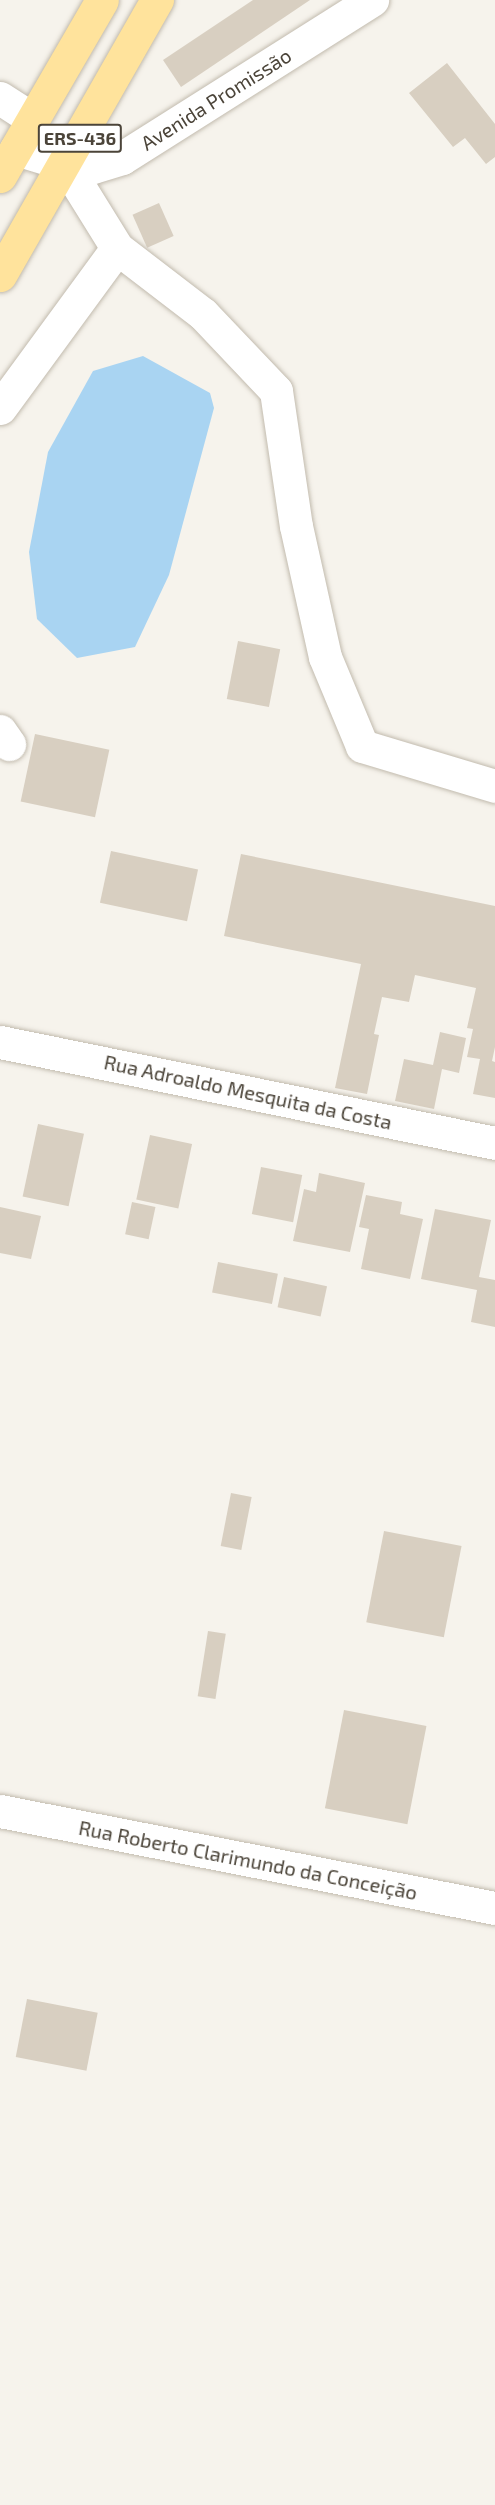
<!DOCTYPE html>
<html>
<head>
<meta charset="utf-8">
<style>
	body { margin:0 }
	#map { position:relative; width:495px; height:2505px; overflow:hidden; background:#f6f3ec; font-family:"Exo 2",sans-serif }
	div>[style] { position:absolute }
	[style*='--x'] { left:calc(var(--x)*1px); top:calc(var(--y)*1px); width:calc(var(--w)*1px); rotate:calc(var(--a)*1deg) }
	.water>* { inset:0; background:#a9d4f2 }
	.building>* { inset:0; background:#d8cfc1; transform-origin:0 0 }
	.roads { filter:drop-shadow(0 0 2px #c2bbae) drop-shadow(0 0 2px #c2bbae) }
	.minor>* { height:33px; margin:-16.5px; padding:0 16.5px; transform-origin:16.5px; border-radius:16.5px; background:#fff }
	.major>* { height:33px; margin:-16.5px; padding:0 16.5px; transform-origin:16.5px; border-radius:16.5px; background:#ffe39c }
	span { translate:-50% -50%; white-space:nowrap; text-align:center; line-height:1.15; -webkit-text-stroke:4.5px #fff; paint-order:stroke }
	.shield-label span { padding:2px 4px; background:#fff; border:2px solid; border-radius:4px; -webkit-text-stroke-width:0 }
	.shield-label { font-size:18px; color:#4b4439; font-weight:700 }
	.street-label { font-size:20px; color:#4b4439 }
</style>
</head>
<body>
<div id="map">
	<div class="water">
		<div style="clip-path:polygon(143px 356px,210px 393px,214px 408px,169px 575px,135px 647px,77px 658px,37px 619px,29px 552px,48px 452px,93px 371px)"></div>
	</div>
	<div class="building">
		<div style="clip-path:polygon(253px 0,310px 0,181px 87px,163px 60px)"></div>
		<div style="clip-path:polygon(447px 63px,495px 124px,495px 157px,486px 164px,465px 138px,453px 147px,409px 93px)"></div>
		<div style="left:159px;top:203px;width:36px;height:29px;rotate:66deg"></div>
		<div style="left:238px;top:641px;width:43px;height:59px;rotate:11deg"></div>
		<div style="left:35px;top:734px;width:76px;height:69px;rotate:12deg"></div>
		<div style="left:111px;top:851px;width:89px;height:53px;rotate:12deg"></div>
		<div style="clip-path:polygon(241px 854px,495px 906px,495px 1047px,492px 1061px,495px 1062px,495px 1098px,473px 1094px,480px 1059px,467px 1057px,473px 1029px,467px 1028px,476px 988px,415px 975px,409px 1002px,382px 997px,374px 1034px,379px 1035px,367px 1094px,335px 1088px,361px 964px,224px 936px)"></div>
		<div style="clip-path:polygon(440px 1032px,466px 1038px,459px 1073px,442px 1069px,434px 1109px,395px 1101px,404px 1059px,433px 1065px)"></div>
		<div style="left:38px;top:1124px;width:47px;height:74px;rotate:12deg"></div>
		<div style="left:150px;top:1135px;width:43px;height:66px;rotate:12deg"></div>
		<div style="left:261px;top:1167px;width:42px;height:48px;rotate:11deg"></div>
		<div style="clip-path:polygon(319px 1173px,365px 1183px,350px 1252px,293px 1241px,304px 1189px,316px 1192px)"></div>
		<div style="clip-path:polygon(366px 1195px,402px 1202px,400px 1214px,423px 1219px,410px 1279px,361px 1269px,369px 1229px,359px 1227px)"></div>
		<div style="left:132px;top:1202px;width:24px;height:33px;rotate:12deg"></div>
		<div style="clip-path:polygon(0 1207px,41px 1216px,31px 1259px,0 1253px)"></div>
		<div style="clip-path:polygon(435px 1209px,491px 1220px,479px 1277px,495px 1280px,495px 1327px,471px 1322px,477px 1290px,421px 1279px)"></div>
		<div style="left:218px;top:1262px;width:61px;height:31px;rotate:11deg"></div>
		<div style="left:284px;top:1277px;width:44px;height:31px;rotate:12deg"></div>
		<div style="left:231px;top:1493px;width:21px;height:54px;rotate:11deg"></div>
		<div style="left:384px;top:1531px;width:79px;height:93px;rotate:11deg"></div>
		<div style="left:208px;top:1631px;width:18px;height:66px;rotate:9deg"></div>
		<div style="left:344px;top:1710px;width:84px;height:100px;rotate:11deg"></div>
		<div style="left:27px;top:1999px;width:72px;height:59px;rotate:11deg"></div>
	</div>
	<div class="roads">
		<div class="minor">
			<div style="--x:0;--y:98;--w:38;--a:33"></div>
			<div style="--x:16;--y:149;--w:51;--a:17"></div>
			<div style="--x:65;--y:164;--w:28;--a:6"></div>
			<div style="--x:93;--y:167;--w:30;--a:-17"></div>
			<div style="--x:122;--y:158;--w:296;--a:-32.3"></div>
			<div style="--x:65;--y:164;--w:99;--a:58.2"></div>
			<div style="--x:117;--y:248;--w:108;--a:37.5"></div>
			<div style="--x:203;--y:314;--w:106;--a:46.5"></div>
			<div style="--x:276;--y:391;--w:136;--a:81.6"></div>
			<div style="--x:296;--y:526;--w:134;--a:77.5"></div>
			<div style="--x:325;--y:657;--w:96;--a:67.4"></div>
			<div style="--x:362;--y:746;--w:139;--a:16.7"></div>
			<div style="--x:0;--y:408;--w:198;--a:-53.8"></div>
			<div style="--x:0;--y:731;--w:16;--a:55"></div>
			<div style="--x:0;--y:1042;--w:505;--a:11.53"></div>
			<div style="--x:0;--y:1811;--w:504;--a:11.09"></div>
		</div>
		<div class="major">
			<div style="--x:0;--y:176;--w:203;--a:-59.9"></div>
			<div style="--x:0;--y:275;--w:317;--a:-60.3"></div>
		</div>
	</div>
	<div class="shield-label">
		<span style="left:80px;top:138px">ERS-436</span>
	</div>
	<div class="street-label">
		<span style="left:216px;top:99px;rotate:-32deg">Avenida Promissão</span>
		<span style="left:248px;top:1092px;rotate:12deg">Rua Adroaldo Mesquita da Costa</span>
		<span style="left:248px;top:1860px;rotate:11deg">Rua Roberto Clarimundo da Conceição</span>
	</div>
</div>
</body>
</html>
